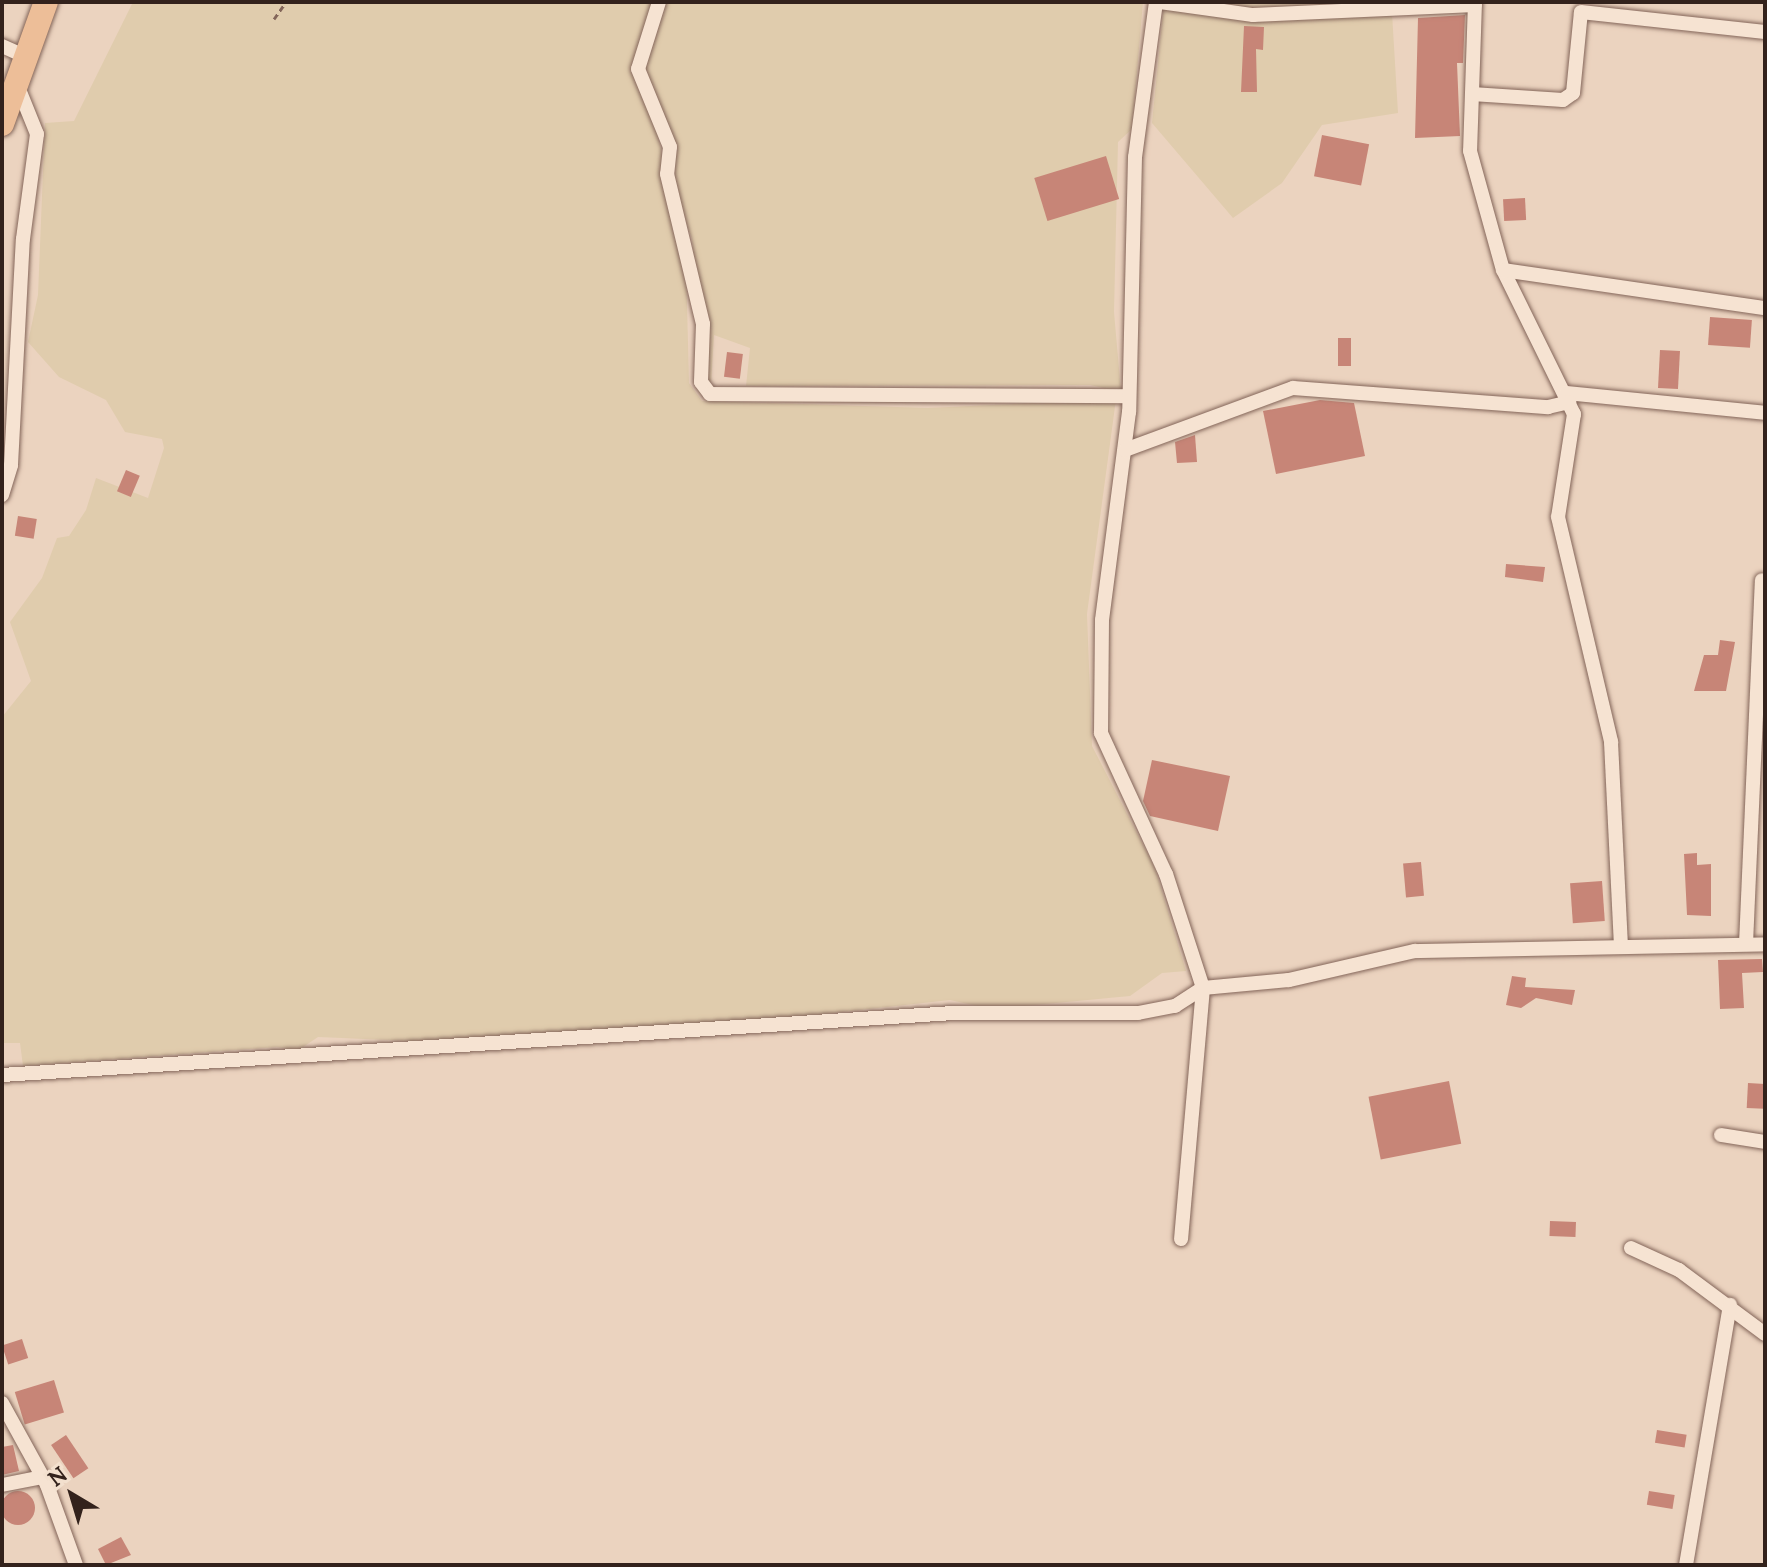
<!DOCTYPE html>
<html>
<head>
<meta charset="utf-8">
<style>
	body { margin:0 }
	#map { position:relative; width:1767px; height:1567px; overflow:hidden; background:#ebd3bf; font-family:Lora,serif }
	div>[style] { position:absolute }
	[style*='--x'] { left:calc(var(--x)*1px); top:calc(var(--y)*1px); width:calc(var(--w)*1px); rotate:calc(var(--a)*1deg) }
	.farmland>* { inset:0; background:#e0ccad }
	.building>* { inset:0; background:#c78577; transform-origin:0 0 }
	.round { border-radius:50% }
	.path>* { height:3px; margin-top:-1.5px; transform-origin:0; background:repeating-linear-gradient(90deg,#836559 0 6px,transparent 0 10px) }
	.roads { filter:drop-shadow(0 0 2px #836559) drop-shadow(0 0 2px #836559) }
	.street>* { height:14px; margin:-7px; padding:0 7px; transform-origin:7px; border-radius:7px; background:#f6e3d2 }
	.primary>* { height:24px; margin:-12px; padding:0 12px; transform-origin:12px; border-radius:12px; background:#edbe98 }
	span { translate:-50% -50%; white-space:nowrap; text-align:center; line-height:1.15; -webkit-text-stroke:6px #f3e0ce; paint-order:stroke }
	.frame { position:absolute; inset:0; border:4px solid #33221c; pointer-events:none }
	.north { position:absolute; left:32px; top:1455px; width:80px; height:80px; -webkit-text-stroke:6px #f3e0ce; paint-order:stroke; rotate:322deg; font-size:22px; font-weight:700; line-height:32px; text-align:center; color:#33221c }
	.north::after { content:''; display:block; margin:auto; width:28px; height:36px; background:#33221c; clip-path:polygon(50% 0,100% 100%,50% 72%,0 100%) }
</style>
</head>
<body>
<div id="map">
	<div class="farmland">
		<div style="clip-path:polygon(133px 2px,653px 2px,634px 70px,658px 136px,686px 265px,689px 383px,702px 401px,928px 408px,1116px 399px,1087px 614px,1092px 746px,1155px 868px,1186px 971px,1162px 973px,1130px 996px,991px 1009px,950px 1000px,770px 1020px,412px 1041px,318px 1037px,297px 1051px,277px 1047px,23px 1066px,20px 1043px,2px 1043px,2px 717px,31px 681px,10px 622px,42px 578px,57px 538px,69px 536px,86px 510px,96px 478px,148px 498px,164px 448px,162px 439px,125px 432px,106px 400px,59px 377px,28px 342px,38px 295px,45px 123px,74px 121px)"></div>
		<div style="clip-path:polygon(663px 2px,1143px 2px,1132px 129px,1118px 142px,1114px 312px,1121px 392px,1090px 385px,746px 386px,750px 348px,714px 335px,711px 385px,707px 382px,692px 239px,672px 183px,675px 142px,645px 67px)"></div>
		<div style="clip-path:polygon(1164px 2px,1407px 2px,1392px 13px,1398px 113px,1322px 125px,1282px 183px,1233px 218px,1152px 123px)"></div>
	</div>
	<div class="building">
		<div style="clip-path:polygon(1465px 15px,1463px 63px,1457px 63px,1460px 136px,1415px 138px,1418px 18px)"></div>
		<div style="clip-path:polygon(1244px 26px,1264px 27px,1263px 50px,1256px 49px,1257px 92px,1241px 92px)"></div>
		<div style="left:1322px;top:135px;width:48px;height:42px;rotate:11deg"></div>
		<div style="left:1106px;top:156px;width:45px;height:75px;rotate:73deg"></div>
		<div style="left:1525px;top:198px;width:22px;height:22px;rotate:87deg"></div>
		<div style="left:1710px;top:317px;width:42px;height:28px;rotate:4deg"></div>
		<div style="left:1338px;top:338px;width:13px;height:28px"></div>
		<div style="left:1660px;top:350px;width:20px;height:38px;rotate:3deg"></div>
		<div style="left:727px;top:352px;width:16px;height:25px;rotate:7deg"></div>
		<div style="clip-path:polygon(1320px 400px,1354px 403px,1365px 456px,1276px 474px,1263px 411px)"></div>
		<div style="clip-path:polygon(1195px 435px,1197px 462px,1177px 463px,1175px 442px)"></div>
		<div style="left:126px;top:470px;width:15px;height:23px;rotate:23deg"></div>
		<div style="left:18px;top:516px;width:19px;height:20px;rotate:9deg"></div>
		<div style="clip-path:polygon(1506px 564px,1545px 567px,1543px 582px,1505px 577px)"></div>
		<div style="clip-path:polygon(1720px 640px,1735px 642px,1726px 691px,1694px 691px,1704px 655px,1718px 655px)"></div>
		<div style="clip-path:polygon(1152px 760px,1230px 776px,1218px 831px,1150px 816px,1143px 801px)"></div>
		<div style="clip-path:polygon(1697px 853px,1697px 865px,1711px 864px,1711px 916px,1687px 915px,1684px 854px)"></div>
		<div style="left:1421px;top:862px;width:34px;height:18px;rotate:85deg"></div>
		<div style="left:1602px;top:881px;width:40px;height:32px;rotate:86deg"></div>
		<div style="clip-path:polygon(1762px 959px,1763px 972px,1742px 973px,1744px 1008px,1720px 1009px,1718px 960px)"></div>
		<div style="clip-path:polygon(1512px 976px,1526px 978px,1525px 987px,1575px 990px,1572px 1005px,1536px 998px,1521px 1008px,1506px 1005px)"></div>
		<div style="left:1449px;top:1081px;width:64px;height:82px;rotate:79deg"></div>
		<div style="left:1748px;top:1083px;width:17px;height:25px;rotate:3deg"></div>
		<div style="left:1550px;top:1221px;width:26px;height:15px;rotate:2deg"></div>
		<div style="left:22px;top:1339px;width:20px;height:21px;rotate:72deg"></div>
		<div style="left:54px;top:1380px;width:34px;height:41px;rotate:73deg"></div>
		<div style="left:1657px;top:1430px;width:30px;height:13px;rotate:9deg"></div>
		<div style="left:66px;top:1435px;width:40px;height:18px;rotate:56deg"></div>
		<div style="clip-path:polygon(13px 1445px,19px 1471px,2px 1475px,2px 1447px)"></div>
		<div style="left:1649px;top:1491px;width:26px;height:14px;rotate:9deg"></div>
		<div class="round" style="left:1px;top:1491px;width:34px;height:34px"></div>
		<div style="clip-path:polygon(121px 1537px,131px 1555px,106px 1565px,98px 1549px)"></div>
	</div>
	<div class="path">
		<div style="--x:274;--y:19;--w:21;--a:-55"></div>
	</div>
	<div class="roads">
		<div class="street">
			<div style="--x:659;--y:2;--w:70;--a:107.4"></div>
			<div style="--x:638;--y:69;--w:84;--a:67.7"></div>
			<div style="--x:670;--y:147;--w:27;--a:96"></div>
			<div style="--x:667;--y:174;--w:154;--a:76.5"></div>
			<div style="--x:703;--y:324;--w:58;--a:92"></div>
			<div style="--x:701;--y:382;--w:15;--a:53"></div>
			<div style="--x:710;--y:394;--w:417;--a:0.3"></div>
			<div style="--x:1156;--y:2;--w:156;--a:97.7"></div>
			<div style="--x:1135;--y:157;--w:255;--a:91.3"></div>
			<div style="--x:1129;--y:412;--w:210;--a:97.4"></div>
			<div style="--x:1102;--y:620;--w:113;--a:90.5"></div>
			<div style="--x:1101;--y:733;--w:155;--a:65.3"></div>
			<div style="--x:1166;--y:874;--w:120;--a:72"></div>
			<div style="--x:1203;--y:988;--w:252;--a:95"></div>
			<div style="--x:1160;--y:2;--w:94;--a:8"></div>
			<div style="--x:1253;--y:15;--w:222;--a:-2.6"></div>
			<div style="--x:1475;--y:2;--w:149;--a:91.9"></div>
			<div style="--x:1470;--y:151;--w:123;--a:74.5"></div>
			<div style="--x:1503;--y:270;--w:161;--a:63.8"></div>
			<div style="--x:1574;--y:414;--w:104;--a:98.8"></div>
			<div style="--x:1558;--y:517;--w:231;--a:76.7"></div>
			<div style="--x:1611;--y:742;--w:202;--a:87.2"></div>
			<div style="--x:2;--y:46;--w:27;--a:24"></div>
			<div style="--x:1472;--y:94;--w:91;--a:3.8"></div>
			<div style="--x:1563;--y:100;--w:12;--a:-35"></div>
			<div style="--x:1573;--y:93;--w:81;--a:-84.4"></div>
			<div style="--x:1581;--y:12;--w:185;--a:6.2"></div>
			<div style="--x:1503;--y:270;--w:265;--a:8.3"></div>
			<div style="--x:1566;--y:393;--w:200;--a:5.7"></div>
			<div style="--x:1125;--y:450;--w:179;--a:-20.3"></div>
			<div style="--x:1293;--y:388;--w:256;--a:4.3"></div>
			<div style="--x:1548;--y:407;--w:22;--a:-13"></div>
			<div style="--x:2;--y:495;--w:31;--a:-73"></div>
			<div style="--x:11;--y:465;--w:226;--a:-87"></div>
			<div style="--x:23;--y:239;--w:106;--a:-82.4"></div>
			<div style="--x:37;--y:134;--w:51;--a:-112"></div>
			<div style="--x:1746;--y:944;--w:364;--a:-87.5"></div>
			<div style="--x:2;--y:1075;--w:952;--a:-3.73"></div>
			<div style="--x:952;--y:1013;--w:186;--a:0"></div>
			<div style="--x:1138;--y:1013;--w:38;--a:-11"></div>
			<div style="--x:1175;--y:1006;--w:33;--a:-33"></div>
			<div style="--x:1203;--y:988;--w:86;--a:-5.3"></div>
			<div style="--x:1289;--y:980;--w:129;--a:-13"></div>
			<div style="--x:1415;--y:951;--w:350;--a:-1.1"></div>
			<div style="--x:1721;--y:1135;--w:45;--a:9"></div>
			<div style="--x:1631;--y:1248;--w:53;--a:24.6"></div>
			<div style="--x:1679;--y:1270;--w:107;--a:36.7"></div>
			<div style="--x:2;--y:1403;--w:94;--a:61.2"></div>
			<div style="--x:47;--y:1485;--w:85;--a:70.1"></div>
			<div style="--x:2;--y:1485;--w:42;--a:-11"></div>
			<div style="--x:1686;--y:1565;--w:264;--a:-80.4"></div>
		</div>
		<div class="primary">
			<div style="--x:2;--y:124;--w:130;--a:-70.2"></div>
		</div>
	</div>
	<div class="frame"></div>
	<div class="north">N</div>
</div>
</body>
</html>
